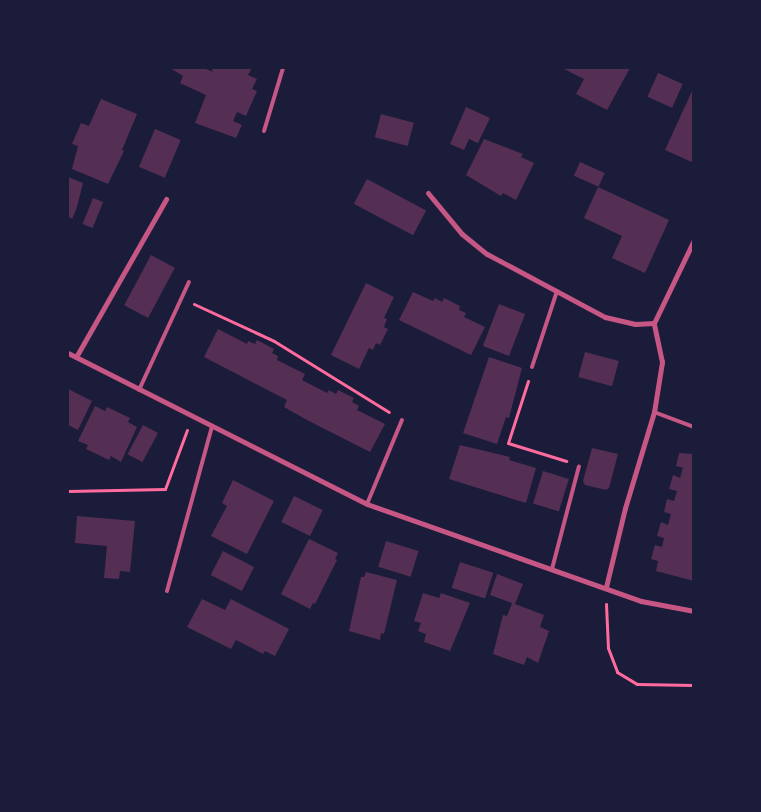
<!DOCTYPE html>
<html>
<head>
<meta charset="utf-8">
<style>
	body { margin:0 }
	#map { position:relative; width:761px; height:812px; overflow:hidden; background:#1b1b3a; font-family:"Crimson Pro",serif }
	div>[style] { position:absolute }
	[style*='--x'] { left:calc(var(--x)*1px); top:calc(var(--y)*1px); width:calc(var(--w)*1px); rotate:calc(var(--a)*1deg) }
	.building>* { inset:0; background:#542f53; transform-origin:0 0 }
	.path>* { height:3px; margin:-1.5px; padding:0 1.5px; transform-origin:1.5px; border-radius:1.5px; background:#ff6b9d }
	.service>* { height:4px; margin:-2px; padding:0 2px; transform-origin:2px; border-radius:2px; background:#c65784 }
	.minor>* { height:5px; margin:-2.5px; padding:0 2.5px; transform-origin:2.5px; border-radius:2.5px; background:#c65784 }
	span { translate:-50% -50%; white-space:nowrap; text-align:center; line-height:1.15; -webkit-text-stroke:4.5px #1b1b3a; paint-order:stroke }
	.frame { position:absolute; inset:0; border:69px solid #1b1b3a; pointer-events:none }
</style>
</head>
<body>
<div id="map">
	<div class="building">
		<div style="clip-path:polygon(170px 68px,204px 68px,213px 72px,211px 68px,252px 68px,248px 75px,257px 79px,252px 89px,257px 91px,246px 116px,237px 112px,233px 121px,242px 125px,236px 138px,195px 123px,206px 95px,180px 83px,183px 76px)"></div>
		<div style="clip-path:polygon(562px 68px,630px 68px,607px 110px,576px 94px,584px 79px)"></div>
		<div style="left:658px;top:73px;width:27px;height:26px;rotate:24deg"></div>
		<div style="clip-path:polygon(692px 91px,694px 92px,694px 163px,665px 150px)"></div>
		<div style="clip-path:polygon(101px 99px,137px 114px,122px 150px,124px 151px,108px 184px,72px 169px,78px 146px,72px 144px,81px 123px,89px 126px)"></div>
		<div style="clip-path:polygon(466px 107px,490px 118px,478px 143px,469px 139px,464px 150px,450px 144px)"></div>
		<div style="left:381px;top:114px;width:34px;height:24px;rotate:15deg"></div>
		<div style="left:155px;top:129px;width:28px;height:41px;rotate:23deg"></div>
		<div style="clip-path:polygon(484px 139px,523px 154px,521px 157px,534px 163px,516px 200px,503px 193px,501px 196px,466px 175px)"></div>
		<div style="left:580px;top:162px;width:27px;height:15px;rotate:24deg"></div>
		<div style="clip-path:polygon(68px 177px,83px 183px,77px 207px,72px 219px,69px 217px,68px 221px)"></div>
		<div style="left:367px;top:179px;width:67px;height:28px;rotate:28deg"></div>
		<div style="clip-path:polygon(598px 187px,669px 220px,645px 273px,612px 258px,622px 236px,584px 218px)"></div>
		<div style="left:93px;top:198px;width:11px;height:28px;rotate:22deg"></div>
		<div style="left:151px;top:255px;width:27px;height:57px;rotate:28deg"></div>
		<div style="clip-path:polygon(366px 283px,394px 297px,384px 318px,387px 319px,384px 327px,388px 329px,380px 345px,376px 343px,373px 350px,369px 348px,359px 369px,331px 355px)"></div>
		<div style="clip-path:polygon(413px 292px,433px 301px,435px 298px,442px 302px,444px 298px,460px 306px,459px 310px,466px 313px,464px 317px,485px 327px,471px 355px,399px 320px)"></div>
		<div style="left:499px;top:304px;width:28px;height:45px;rotate:21deg"></div>
		<div style="clip-path:polygon(218px 329px,247px 344px,248px 341px,255px 344px,257px 340px,274px 349px,272px 353px,278px 356px,277px 360px,305px 374px,302px 380px,327px 393px,329px 390px,336px 394px,338px 390px,354px 398px,352px 402px,359px 406px,357px 410px,385px 424px,370px 452px,307px 420px,284px 407px,287px 400px,204px 357px)"></div>
		<div style="left:585px;top:352px;width:35px;height:26px;rotate:15deg"></div>
		<div style="clip-path:polygon(489px 357px,522px 368px,509px 418px,506px 417px,497px 444px,463px 433px)"></div>
		<div style="clip-path:polygon(68px 389px,92px 401px,78px 430px,68px 425px)"></div>
		<div style="clip-path:polygon(95px 406px,105px 411px,107px 407px,130px 418px,128px 422px,137px 427px,121px 462px,111px 456px,109px 460px,86px 449px,88px 445px,78px 441px)"></div>
		<div style="left:143px;top:425px;width:17px;height:33px;rotate:28deg"></div>
		<div style="clip-path:polygon(460px 445px,510px 457px,509px 460px,536px 468px,526px 503px,449px 479px)"></div>
		<div style="clip-path:polygon(592px 448px,618px 454px,609px 488px,606px 490px,585px 485px,583px 481px)"></div>
		<div style="clip-path:polygon(679px 453px,694px 454px,694px 581px,656px 571px,658px 561px,651px 559px,655px 545px,662px 547px,664px 538px,657px 536px,661px 522px,668px 525px,671px 514px,664px 512px,667px 499px,674px 501px,677px 491px,669px 489px,673px 475px,680px 478px,683px 468px,676px 466px)"></div>
		<div style="left:543px;top:471px;width:27px;height:34px;rotate:17deg"></div>
		<div style="clip-path:polygon(233px 480px,274px 501px,247px 554px,211px 536px,227px 506px,222px 503px)"></div>
		<div style="left:294px;top:496px;width:32px;height:29px;rotate:26deg"></div>
		<div style="clip-path:polygon(77px 516px,135px 521px,130px 572px,120px 571px,119px 579px,104px 578px,107px 546px,75px 543px)"></div>
		<div style="clip-path:polygon(309px 539px,338px 553px,335px 559px,337px 560px,315px 604px,313px 603px,310px 609px,281px 594px)"></div>
		<div style="left:386px;top:541px;width:34px;height:27px;rotate:17deg"></div>
		<div style="left:223px;top:551px;width:35px;height:27px;rotate:27deg"></div>
		<div style="left:460px;top:562px;width:35px;height:27px;rotate:18deg"></div>
		<div style="clip-path:polygon(366px 572px,397px 580px,384px 634px,381px 633px,380px 640px,349px 631px,361px 577px,364px 577px)"></div>
		<div style="clip-path:polygon(497px 574px,523px 584px,515px 604px,544px 615px,540px 627px,549px 631px,538px 663px,527px 657px,524px 665px,493px 654px,503px 615px,507px 616px,512px 603px,490px 595px)"></div>
		<div style="clip-path:polygon(423px 593px,439px 598px,441px 593px,470px 603px,450px 651px,424px 642px,426px 634px,418px 631px,421px 623px,414px 621px)"></div>
		<div style="clip-path:polygon(202px 599px,225px 610px,231px 599px,289px 629px,275px 656px,265px 651px,263px 654px,236px 640px,231px 649px,187px 627px)"></div>
	</div>
	<div class="path">
		<div style="--x:194;--y:304;--w:88;--a:24.8"></div>
		<div style="--x:274;--y:341;--w:135;--a:31.7"></div>
		<div style="--x:528;--y:381;--w:65;--a:107.9"></div>
		<div style="--x:508;--y:443;--w:61;--a:17.2"></div>
		<div style="--x:68;--y:491;--w:97;--a:-1.2"></div>
		<div style="--x:165;--y:489;--w:63;--a:-69.6"></div>
		<div style="--x:606;--y:604;--w:44;--a:87.4"></div>
		<div style="--x:608;--y:648;--w:26;--a:69"></div>
		<div style="--x:617;--y:672;--w:23;--a:31"></div>
		<div style="--x:637;--y:684;--w:57;--a:1"></div>
	</div>
	<div class="service">
		<div style="--x:264;--y:131;--w:66;--a:-73.2"></div>
		<div style="--x:532;--y:367;--w:80;--a:-71.8"></div>
		<div style="--x:139;--y:390;--w:119;--a:-65.2"></div>
		<div style="--x:654;--y:412;--w:43;--a:20.6"></div>
		<div style="--x:367;--y:504;--w:91;--a:-67.4"></div>
		<div style="--x:552;--y:569;--w:106;--a:-75.3"></div>
		<div style="--x:167;--y:591;--w:170;--a:-74.7"></div>
	</div>
	<div class="minor">
		<div style="--x:428;--y:193;--w:53;--a:50.3"></div>
		<div style="--x:462;--y:234;--w:32;--a:39"></div>
		<div style="--x:487;--y:254;--w:134;--a:28.1"></div>
		<div style="--x:605;--y:317;--w:31;--a:13"></div>
		<div style="--x:635;--y:324;--w:19;--a:-3"></div>
		<div style="--x:68;--y:353;--w:335;--a:26.8"></div>
		<div style="--x:367;--y:504;--w:291;--a:19.5"></div>
		<div style="--x:641;--y:601;--w:54;--a:10.7"></div>
		<div style="--x:76;--y:357;--w:182;--a:-60.3"></div>
		<div style="--x:606;--y:587;--w:81;--a:-76.5"></div>
		<div style="--x:625;--y:508;--w:100;--a:-73.2"></div>
		<div style="--x:654;--y:412;--w:51;--a:-80.9"></div>
		<div style="--x:662;--y:362;--w:40;--a:-102"></div>
		<div style="--x:654;--y:323;--w:92;--a:-64.3"></div>
	</div>
	<div class="frame"></div>
</div>
</body>
</html>
